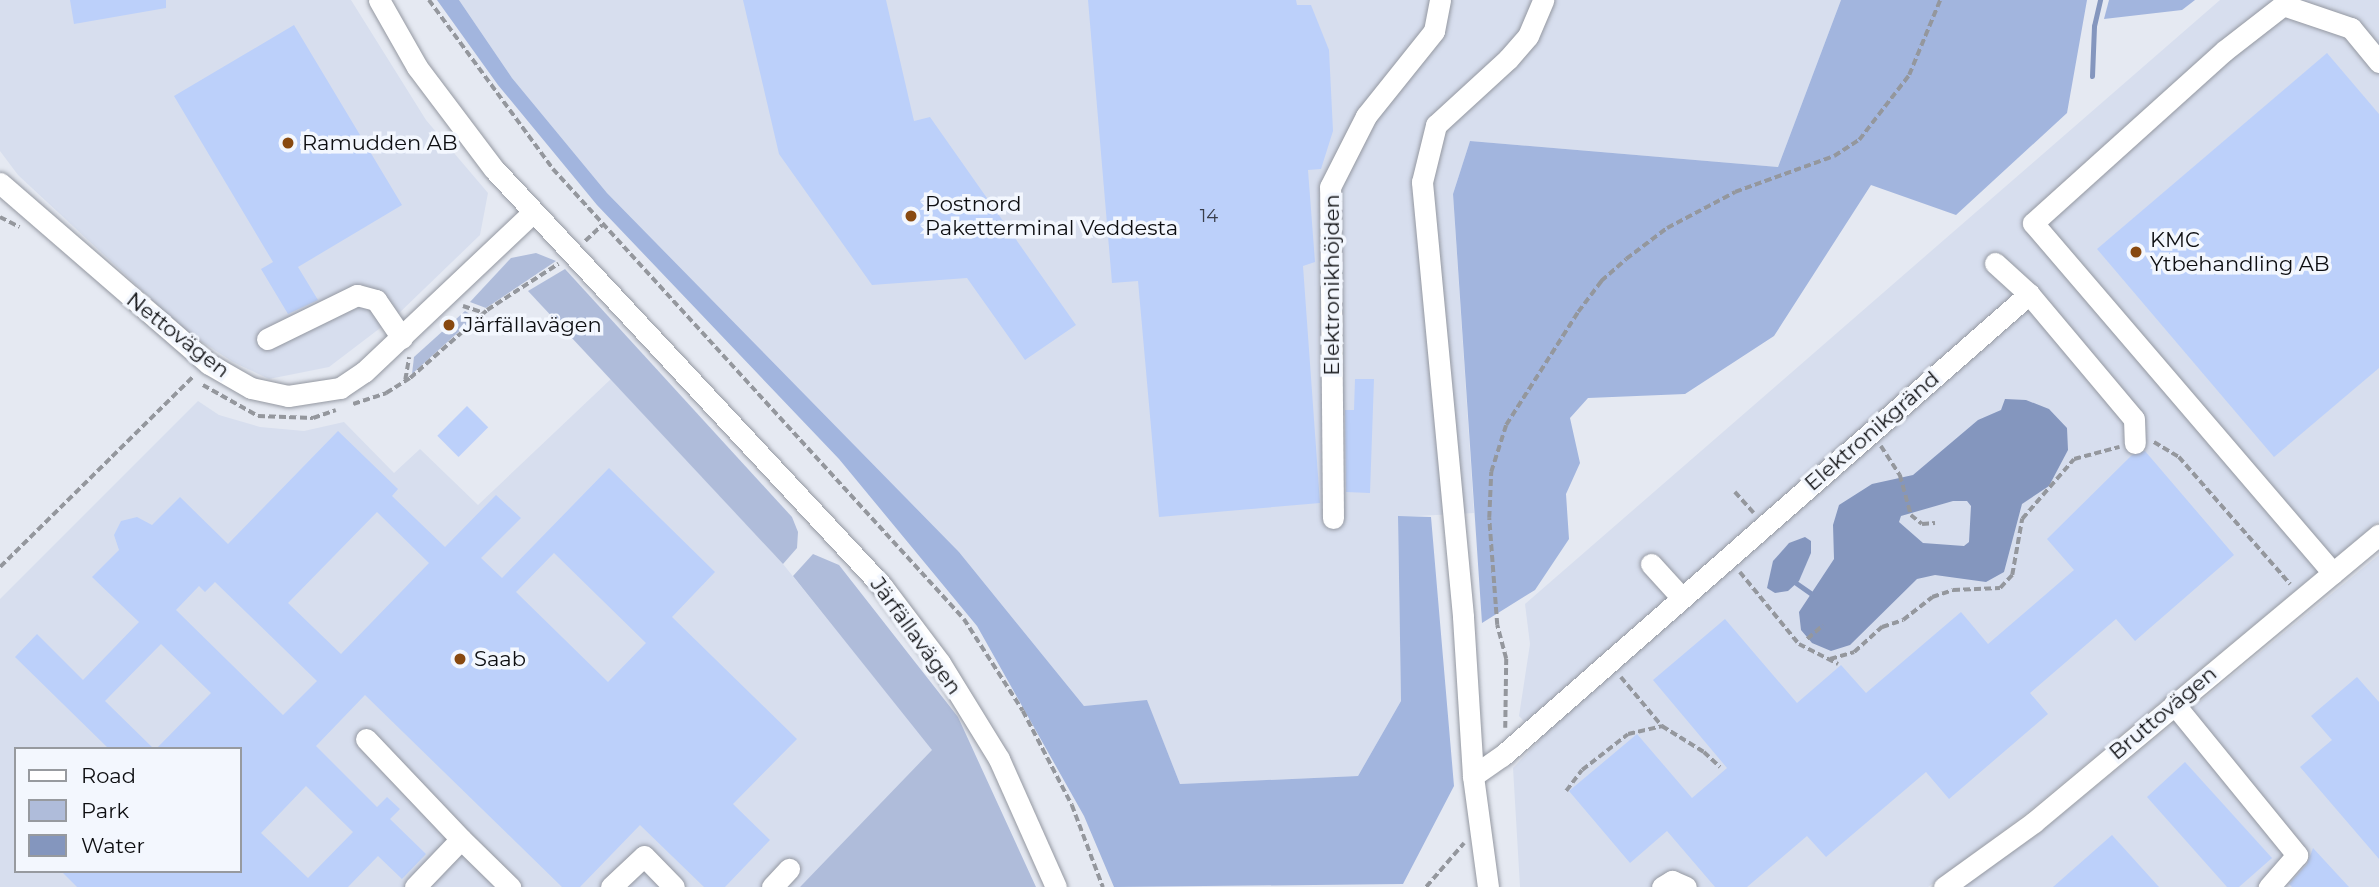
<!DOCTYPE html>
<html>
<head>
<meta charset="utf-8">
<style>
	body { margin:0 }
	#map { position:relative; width:2379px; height:887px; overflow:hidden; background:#e5e9f2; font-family:Montserrat,sans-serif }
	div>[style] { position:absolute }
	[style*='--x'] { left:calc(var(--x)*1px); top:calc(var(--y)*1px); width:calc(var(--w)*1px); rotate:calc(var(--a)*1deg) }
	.built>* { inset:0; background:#d7deee }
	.green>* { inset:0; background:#afbcda }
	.forest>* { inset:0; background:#a2b5de }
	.water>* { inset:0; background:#8496be }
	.stream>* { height:5px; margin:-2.5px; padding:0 2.5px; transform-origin:2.5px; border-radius:2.5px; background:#8496be }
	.building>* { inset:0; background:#bcd0fa; transform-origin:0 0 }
	.path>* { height:3.5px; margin-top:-1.75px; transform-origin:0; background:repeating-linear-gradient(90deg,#94979d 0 7px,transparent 0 10.5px) }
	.roads { filter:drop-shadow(0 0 2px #9498a1) drop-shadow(0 0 2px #9498a1) }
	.minor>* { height:21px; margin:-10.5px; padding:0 10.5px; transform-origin:10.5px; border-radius:10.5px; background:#fff }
	.dots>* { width:19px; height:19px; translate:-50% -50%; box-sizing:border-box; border:4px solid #f3f7fe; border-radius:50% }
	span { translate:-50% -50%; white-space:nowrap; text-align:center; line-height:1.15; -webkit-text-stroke:7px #f3f7fe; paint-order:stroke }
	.number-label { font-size:18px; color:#393e4b }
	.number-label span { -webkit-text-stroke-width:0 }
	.poi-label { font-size:21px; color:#0d0e11 }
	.left { translate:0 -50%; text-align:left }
	.street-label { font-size:21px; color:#0d0e11 }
	.legend { position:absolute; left:14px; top:747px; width:228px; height:126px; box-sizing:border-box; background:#f3f7fe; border:2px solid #979a9f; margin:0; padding:9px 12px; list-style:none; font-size:21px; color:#0d0e11 }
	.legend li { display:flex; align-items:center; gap:14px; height:35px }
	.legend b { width:35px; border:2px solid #979a9f }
</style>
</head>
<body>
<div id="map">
	<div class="built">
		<div style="clip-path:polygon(0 0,351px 0,426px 120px,488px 193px,480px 235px,396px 316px,329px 367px,269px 379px,233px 362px,187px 332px,18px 175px,0 151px)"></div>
		<div style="clip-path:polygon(459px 0,1841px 0,1778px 167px,1470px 141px,1453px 194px,1474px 513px,1398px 517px,1401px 701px,1358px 776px,1180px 784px,1147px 701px,1084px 706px,959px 552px,607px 193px,512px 78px)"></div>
		<div style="clip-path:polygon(2220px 0,2379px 0,2379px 521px,2028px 812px,1928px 887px,1520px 887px,1513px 768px,1541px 739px,1519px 716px,1530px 644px,1525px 604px)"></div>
		<div style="clip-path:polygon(evenodd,611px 379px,783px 564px,933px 750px,800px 887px,0 887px,0 599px,198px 401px,219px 415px,260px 427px,304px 431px,344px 422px,394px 473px,420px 449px,478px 505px,611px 379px,16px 749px,240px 749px,240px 871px,16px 871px,16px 749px)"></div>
		<div style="clip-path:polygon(2379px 555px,2379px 887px,1961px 887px,2037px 835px)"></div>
	</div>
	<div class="green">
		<div style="clip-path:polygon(536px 253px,556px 261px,486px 308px,470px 302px,511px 258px)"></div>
		<div style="clip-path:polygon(565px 269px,792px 517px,798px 532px,797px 548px,783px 564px,528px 291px)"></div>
		<div style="clip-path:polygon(465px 311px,475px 317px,412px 374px,414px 357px)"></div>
		<div style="clip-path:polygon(813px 554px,839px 565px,958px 717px,1036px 887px,800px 887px,932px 750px,793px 576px)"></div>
	</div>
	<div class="forest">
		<div style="clip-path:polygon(437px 0,459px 0,512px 78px,607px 193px,959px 552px,1084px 706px,1147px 700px,1180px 784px,1358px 776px,1401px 701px,1398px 516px,1431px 517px,1454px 786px,1403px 884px,1114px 887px,1084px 816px,977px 626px,839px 459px,597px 205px,498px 85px)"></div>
		<div style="clip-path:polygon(1841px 0,2087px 0,2067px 113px,1956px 215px,1871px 185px,1774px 336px,1685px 394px,1588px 398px,1570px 418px,1580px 463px,1566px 494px,1569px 539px,1535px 590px,1482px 623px,1453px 194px,1470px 141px,1778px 167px)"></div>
		<div style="clip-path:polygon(2109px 0,2195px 0,2182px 10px,2104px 19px)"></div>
	</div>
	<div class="water">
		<div style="clip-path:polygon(evenodd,2005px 399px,2026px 400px,2049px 409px,2067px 428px,2068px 450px,2049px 486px,2022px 504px,2004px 572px,1986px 582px,1935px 575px,1917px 579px,1850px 645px,1831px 651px,1812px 643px,1801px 630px,1799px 612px,1834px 559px,1833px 525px,1839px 505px,1872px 484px,1913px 475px,1978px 420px,2001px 410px,2005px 399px,1953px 501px,1967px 501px,1971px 506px,1969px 542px,1964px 546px,1923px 543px,1899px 522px,1901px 516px,1953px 501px)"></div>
		<div style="clip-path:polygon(1805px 537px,1811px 541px,1811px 553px,1799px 581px,1788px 591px,1775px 593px,1767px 588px,1773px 561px,1789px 543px)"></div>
	</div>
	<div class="stream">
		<div style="--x:2092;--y:76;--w:50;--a:-87.7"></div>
		<div style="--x:2094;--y:26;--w:27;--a:-77"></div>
		<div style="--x:1796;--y:583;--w:19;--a:35"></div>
	</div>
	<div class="building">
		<div style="clip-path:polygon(70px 0,166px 0,166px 8px,74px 24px)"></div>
		<div style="clip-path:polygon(743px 0,886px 0,914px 121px,930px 117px,1076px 325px,1025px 360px,967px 278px,872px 285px,779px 154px)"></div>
		<div style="clip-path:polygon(1088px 0,1296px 0,1297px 5px,1311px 5px,1329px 50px,1333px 131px,1321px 169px,1308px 170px,1315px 262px,1303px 266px,1320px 503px,1159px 517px,1138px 281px,1112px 283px)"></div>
		<div style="clip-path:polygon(294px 25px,402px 205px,298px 267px,318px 300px,288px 314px,261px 269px,273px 262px,174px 96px)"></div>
		<div style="clip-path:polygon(2327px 53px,2379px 114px,2379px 368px,2274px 457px,2097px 249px)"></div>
		<div style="clip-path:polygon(1355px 379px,1374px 379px,1370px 493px,1346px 492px,1345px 410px,1354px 410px)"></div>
		<div style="left:467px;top:406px;width:30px;height:42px;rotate:45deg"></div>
		<div style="clip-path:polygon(evenodd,338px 431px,398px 489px,392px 496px,445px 547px,496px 495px,521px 518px,481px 558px,502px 578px,609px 468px,715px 572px,672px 617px,797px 739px,733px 804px,770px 840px,725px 887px,704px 887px,640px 825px,580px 887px,562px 887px,365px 695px,316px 746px,377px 807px,387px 797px,400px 809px,390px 819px,426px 854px,402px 879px,378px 856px,348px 887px,77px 887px,61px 871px,240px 871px,240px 749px,156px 749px,211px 693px,161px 644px,105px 701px,154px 749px,109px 749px,15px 657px,37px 634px,83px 680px,139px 622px,92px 577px,119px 550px,114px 535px,121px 521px,137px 517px,152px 525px,180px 497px,228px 544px,338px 431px,377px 512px,429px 563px,341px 654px,288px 603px,377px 512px,338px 431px,554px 553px,646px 643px,608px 682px,516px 592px,554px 553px,338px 431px,215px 582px,317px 681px,283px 715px,176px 610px,199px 586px,205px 592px,215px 582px,338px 431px,306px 786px,353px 832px,308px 878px,261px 833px,306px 786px)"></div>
		<div style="clip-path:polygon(2145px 451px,2234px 555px,2135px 641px,2116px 619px,2030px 693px,2048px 714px,1949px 799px,1926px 772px,1826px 857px,1807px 836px,1747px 887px,1715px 887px,1667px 831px,1630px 863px,1569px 791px,1637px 734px,1692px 798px,1727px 768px,1653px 680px,1725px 619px,1797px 703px,1841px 665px,1866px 693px,1961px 612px,1988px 644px,2074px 570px,2047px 539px,2132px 455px)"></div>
		<div style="clip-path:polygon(2357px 677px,2379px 702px,2379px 859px,2300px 767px,2332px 740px,2311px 716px)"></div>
		<div style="clip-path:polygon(2185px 762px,2272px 858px,2239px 887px,2227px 887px,2147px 797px)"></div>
		<div style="clip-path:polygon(2112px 835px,2159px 887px,2053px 887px)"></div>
		<div style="clip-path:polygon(2313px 848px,2349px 887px,2292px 887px,2289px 884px,2307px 864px)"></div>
	</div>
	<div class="path">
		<div style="--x:429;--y:0;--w:210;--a:53.7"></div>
		<div style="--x:553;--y:169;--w:609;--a:47.59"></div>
		<div style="--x:964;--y:619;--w:109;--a:57.3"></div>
		<div style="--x:1023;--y:711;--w:106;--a:62.5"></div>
		<div style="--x:1072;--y:805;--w:88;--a:69.3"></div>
		<div style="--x:0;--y:217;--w:22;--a:27"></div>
		<div style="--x:585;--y:241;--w:23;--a:-43"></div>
		<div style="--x:463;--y:306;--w:22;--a:18"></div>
		<div style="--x:405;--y:380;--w:23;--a:-80"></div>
		<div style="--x:203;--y:385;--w:63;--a:29.4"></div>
		<div style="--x:258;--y:416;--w:55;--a:2.1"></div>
		<div style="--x:313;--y:418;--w:24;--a:-19"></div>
		<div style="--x:353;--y:404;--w:35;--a:-18"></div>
		<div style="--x:386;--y:393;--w:28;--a:-32"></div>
		<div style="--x:410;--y:378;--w:103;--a:-41.4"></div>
		<div style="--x:487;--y:310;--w:85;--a:-32.9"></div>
		<div style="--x:2154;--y:442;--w:29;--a:31"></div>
		<div style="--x:2179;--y:457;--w:169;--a:48.8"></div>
		<div style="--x:1881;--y:446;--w:35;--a:57"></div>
		<div style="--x:1900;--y:475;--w:41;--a:74.6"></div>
		<div style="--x:1911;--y:515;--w:14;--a:39"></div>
		<div style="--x:1922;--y:524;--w:13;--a:-4"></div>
		<div style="--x:1735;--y:492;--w:28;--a:48"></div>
		<div style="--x:0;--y:567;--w:272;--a:-44.6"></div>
		<div style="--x:1740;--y:572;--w:93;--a:50.7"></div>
		<div style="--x:1799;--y:644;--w:44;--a:27.1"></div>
		<div style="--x:1807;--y:639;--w:21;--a:-41"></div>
		<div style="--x:1830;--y:659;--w:25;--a:-16"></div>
		<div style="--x:1854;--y:652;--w:38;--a:-42"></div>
		<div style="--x:1882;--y:627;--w:22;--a:-18"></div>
		<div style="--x:1903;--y:620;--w:37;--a:-38"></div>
		<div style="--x:1932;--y:597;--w:22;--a:-18"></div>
		<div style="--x:1953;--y:590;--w:47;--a:-2.4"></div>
		<div style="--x:2000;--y:588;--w:18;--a:-47"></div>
		<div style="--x:2012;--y:575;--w:57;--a:-79.9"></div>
		<div style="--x:2022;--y:519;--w:79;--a:-49.1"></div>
		<div style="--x:2074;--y:459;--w:47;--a:-14.9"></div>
		<div style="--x:1621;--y:677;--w:64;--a:50.1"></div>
		<div style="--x:1662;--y:726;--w:49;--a:31.8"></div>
		<div style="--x:1704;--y:752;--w:22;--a:43"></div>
		<div style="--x:1505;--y:728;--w:69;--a:-89.2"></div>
		<div style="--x:1506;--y:659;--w:35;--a:-105"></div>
		<div style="--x:1497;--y:625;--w:107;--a:-94.3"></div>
		<div style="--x:1489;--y:518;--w:46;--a:-87.5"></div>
		<div style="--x:1491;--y:472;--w:49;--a:-72.3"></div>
		<div style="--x:1506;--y:425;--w:134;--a:-57.5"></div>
		<div style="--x:1578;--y:312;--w:39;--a:-53"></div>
		<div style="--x:1601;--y:281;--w:33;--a:-41"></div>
		<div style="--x:1626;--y:259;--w:51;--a:-37.1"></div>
		<div style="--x:1667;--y:228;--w:77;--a:-27.9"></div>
		<div style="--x:1735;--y:192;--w:105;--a:-20"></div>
		<div style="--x:1834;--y:156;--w:30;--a:-33"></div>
		<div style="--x:1859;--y:140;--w:82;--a:-52.4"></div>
		<div style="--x:1909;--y:75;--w:81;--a:-67.5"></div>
		<div style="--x:1566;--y:791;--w:26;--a:-53"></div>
		<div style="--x:1582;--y:770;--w:58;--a:-38"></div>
		<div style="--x:1628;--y:734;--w:35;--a:-13"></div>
		<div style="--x:1426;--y:887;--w:58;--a:-49.2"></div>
	</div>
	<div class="roads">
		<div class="minor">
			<div style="--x:379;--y:0;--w:77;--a:60.4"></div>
			<div style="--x:417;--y:67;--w:128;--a:53"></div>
			<div style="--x:494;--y:169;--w:570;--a:47.06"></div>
			<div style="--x:882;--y:586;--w:96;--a:53"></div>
			<div style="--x:940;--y:663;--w:113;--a:58.4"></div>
			<div style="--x:999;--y:759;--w:140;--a:66"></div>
			<div style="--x:0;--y:183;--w:276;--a:40.9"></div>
			<div style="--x:209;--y:364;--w:48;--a:29.7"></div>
			<div style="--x:251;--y:388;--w:38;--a:12"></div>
			<div style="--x:288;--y:396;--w:53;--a:-8.7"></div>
			<div style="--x:340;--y:388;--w:29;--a:-34"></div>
			<div style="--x:364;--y:372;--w:233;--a:-43.4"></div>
			<div style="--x:2029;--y:294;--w:163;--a:50"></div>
			<div style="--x:2134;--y:419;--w:24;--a:88"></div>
			<div style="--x:267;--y:339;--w:100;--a:-26.1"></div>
			<div style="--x:357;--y:295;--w:20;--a:15"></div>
			<div style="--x:376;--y:300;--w:46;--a:55.6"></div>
			<div style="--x:1333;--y:518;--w:331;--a:-90.5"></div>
			<div style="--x:1330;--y:187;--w:80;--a:-63.1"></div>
			<div style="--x:1366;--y:116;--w:109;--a:-51.3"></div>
			<div style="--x:1434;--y:31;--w:32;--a:-79"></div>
			<div style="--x:1651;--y:564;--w:45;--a:47.7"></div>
			<div style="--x:2333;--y:573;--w:461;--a:-130.6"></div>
			<div style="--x:2033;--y:223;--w:257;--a:-42"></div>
			<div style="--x:2224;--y:51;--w:75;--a:-37.9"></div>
			<div style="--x:2283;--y:5;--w:72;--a:18.7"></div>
			<div style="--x:2351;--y:28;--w:44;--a:50.5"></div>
			<div style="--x:2174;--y:704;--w:195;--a:50.8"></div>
			<div style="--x:2297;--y:855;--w:43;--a:131.2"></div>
			<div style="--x:366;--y:739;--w:138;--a:46.5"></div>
			<div style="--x:1473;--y:776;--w:35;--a:-35"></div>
			<div style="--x:1502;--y:756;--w:701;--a:-41.24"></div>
			<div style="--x:2029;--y:294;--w:46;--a:-137.6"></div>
			<div style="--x:415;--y:887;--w:66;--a:-46.2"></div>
			<div style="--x:461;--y:839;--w:69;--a:44.4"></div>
			<div style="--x:611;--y:887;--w:45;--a:-43.2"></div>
			<div style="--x:644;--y:856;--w:43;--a:45.9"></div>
			<div style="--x:772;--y:887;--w:25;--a:-47"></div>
			<div style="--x:1488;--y:887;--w:112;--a:-97.7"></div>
			<div style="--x:1473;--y:776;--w:160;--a:-93.6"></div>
			<div style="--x:1463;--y:616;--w:436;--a:-95.4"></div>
			<div style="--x:1422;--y:182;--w:59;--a:-76.2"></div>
			<div style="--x:1436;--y:125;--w:98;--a:-42.5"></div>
			<div style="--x:1508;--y:59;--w:30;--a:-49"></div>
			<div style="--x:1528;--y:36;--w:39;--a:-67"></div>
			<div style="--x:1662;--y:887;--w:12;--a:-31"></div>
			<div style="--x:1672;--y:881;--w:15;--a:23"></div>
			<div style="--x:1944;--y:887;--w:111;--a:-35.8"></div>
			<div style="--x:2034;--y:822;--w:449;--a:-39.8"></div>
		</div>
	</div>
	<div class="dots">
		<div style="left:288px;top:143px;background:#884910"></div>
		<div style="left:911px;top:216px;background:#884910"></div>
		<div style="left:2136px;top:252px;background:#884910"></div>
		<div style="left:449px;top:325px;background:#884910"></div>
		<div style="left:460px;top:659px;background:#884910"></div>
	</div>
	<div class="number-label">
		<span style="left:1209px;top:216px">14</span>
	</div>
	<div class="poi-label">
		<span class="left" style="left:302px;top:143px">Ramudden AB</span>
		<span class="left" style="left:925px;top:216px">Postnord<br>Paketterminal Veddesta</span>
		<span class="left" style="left:2150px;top:252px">KMC<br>Ytbehandling AB</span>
		<span class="left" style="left:463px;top:325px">Järfällavägen</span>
		<span class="left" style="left:474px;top:659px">Saab</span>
	</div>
	<div class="street-label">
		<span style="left:1332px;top:285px;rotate:-90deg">Elektronikhöjden</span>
		<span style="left:178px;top:335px;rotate:38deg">Nettovägen</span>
		<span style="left:1872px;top:431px;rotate:-41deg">Elektronikgränd</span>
		<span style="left:916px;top:636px;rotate:54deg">Järfällavägen</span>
		<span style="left:2163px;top:713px;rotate:-40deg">Bruttovägen</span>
	</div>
	<ul class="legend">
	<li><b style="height:9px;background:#fff"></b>Road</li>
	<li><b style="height:19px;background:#afbcda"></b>Park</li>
	<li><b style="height:19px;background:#8496be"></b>Water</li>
	</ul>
</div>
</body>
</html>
